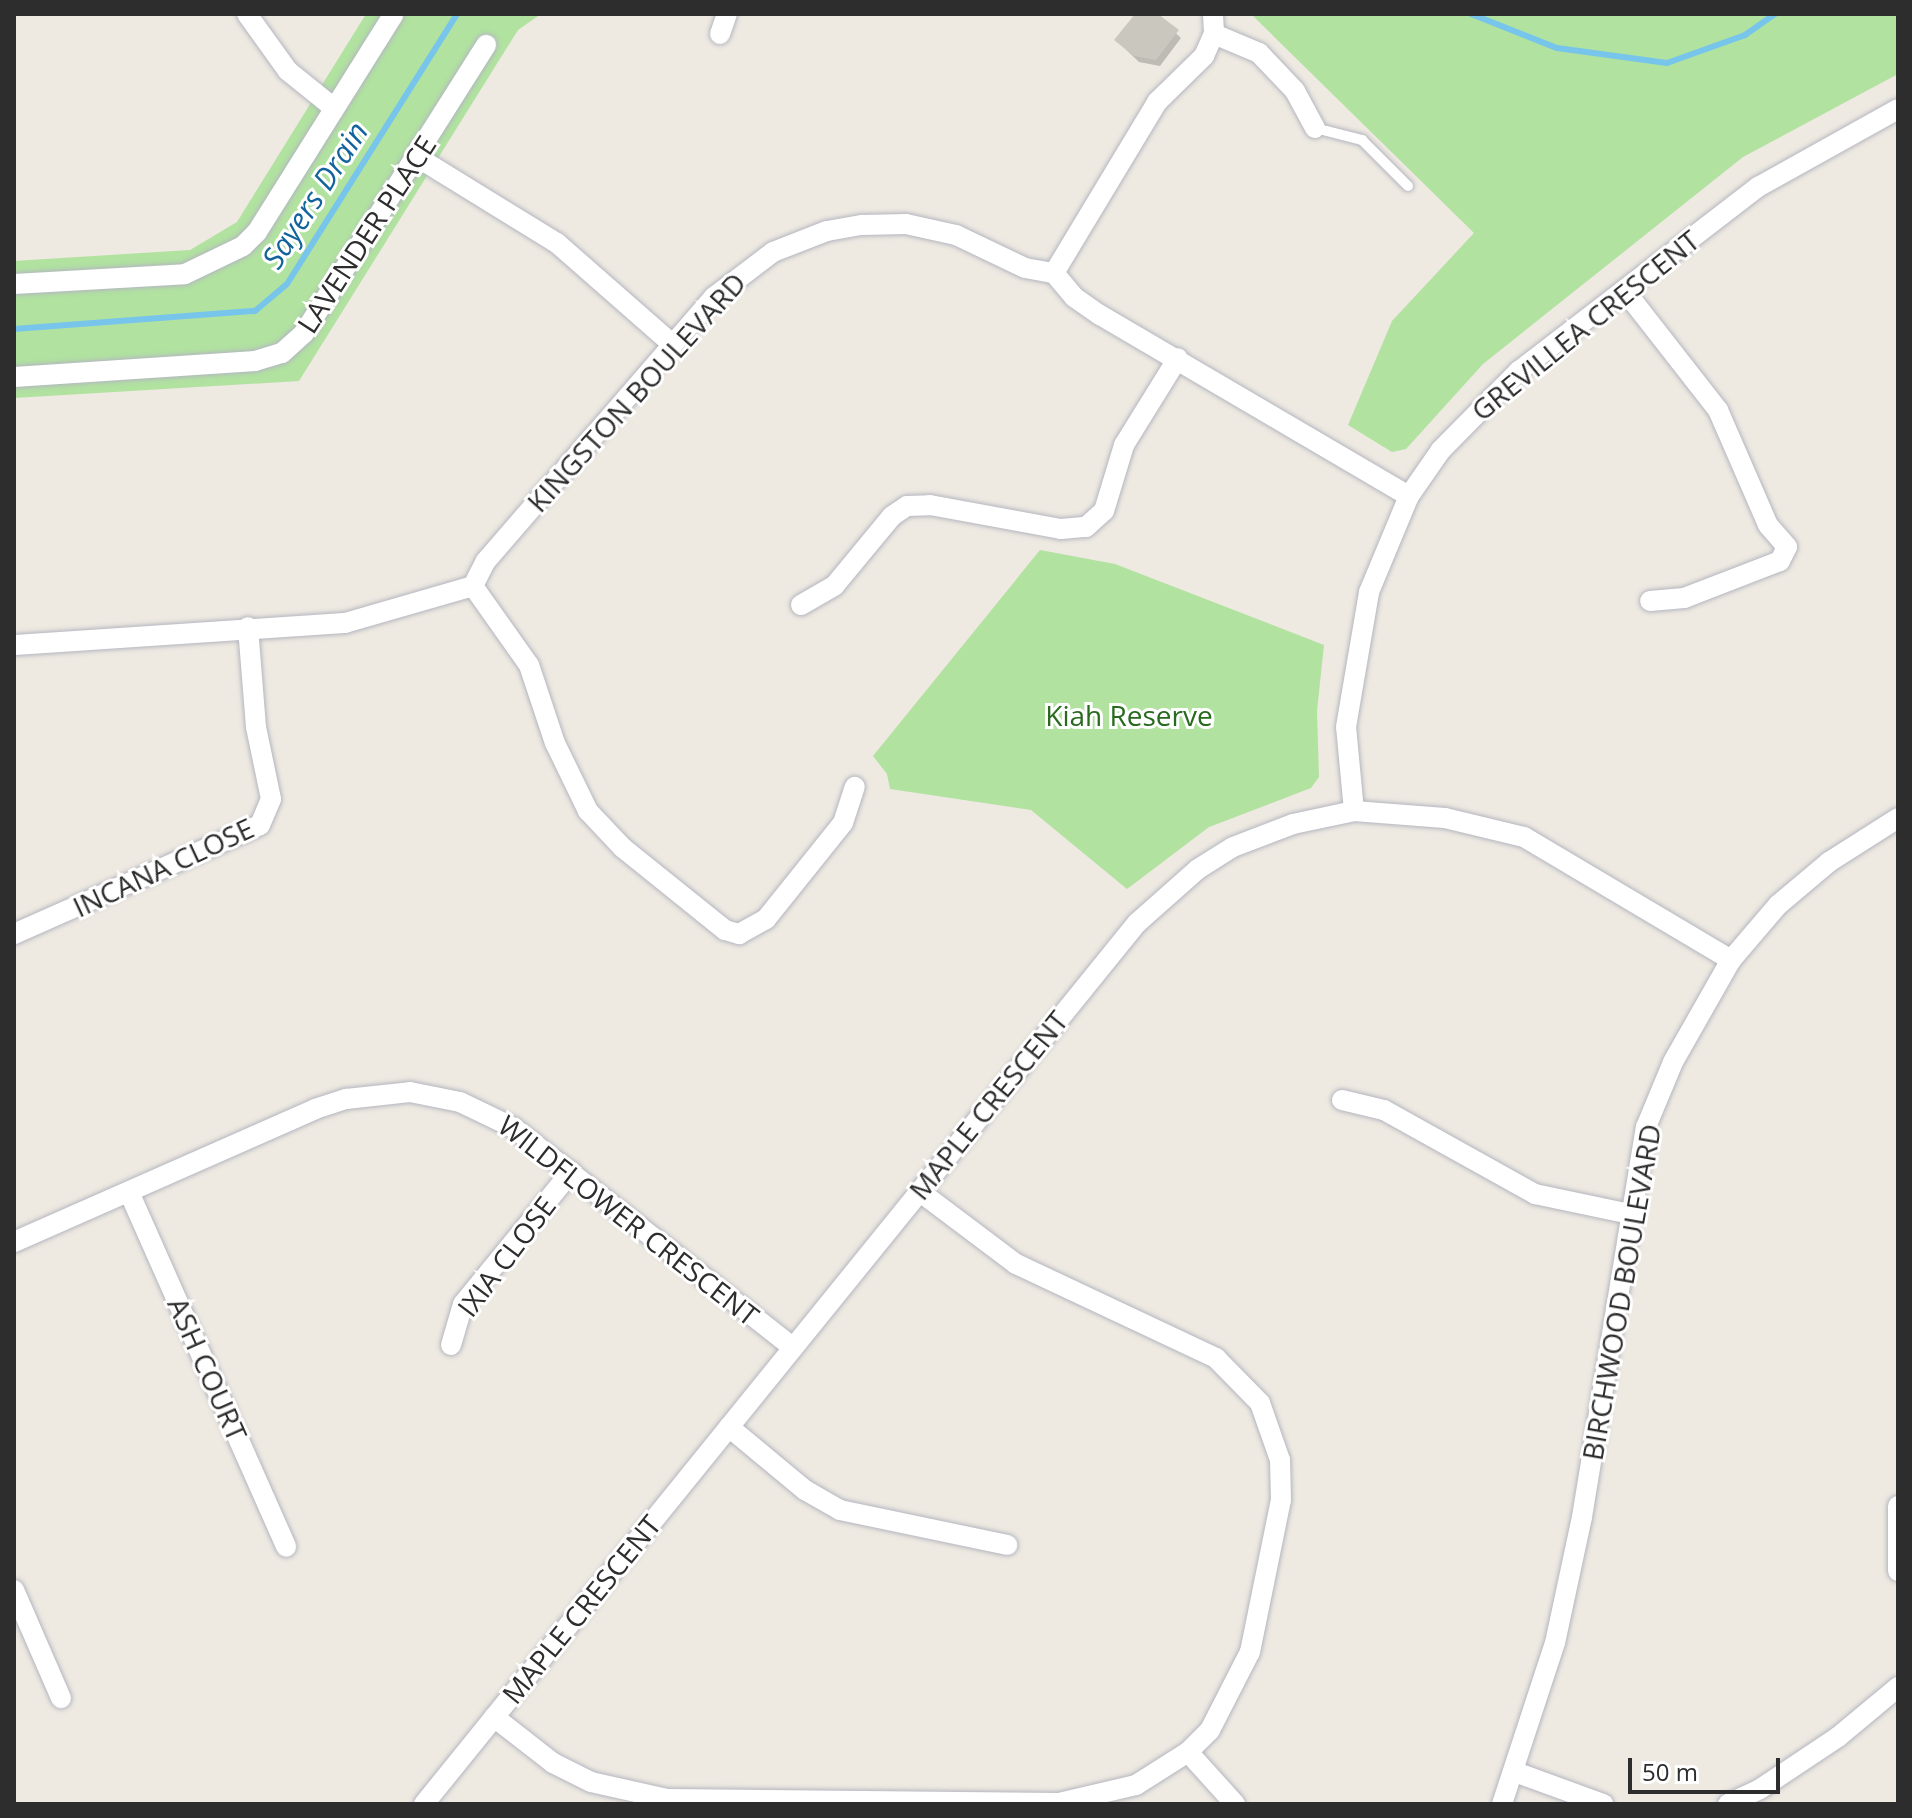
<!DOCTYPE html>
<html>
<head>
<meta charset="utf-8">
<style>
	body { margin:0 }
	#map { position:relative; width:1912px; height:1818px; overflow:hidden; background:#eee9e1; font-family:"Open Sans",sans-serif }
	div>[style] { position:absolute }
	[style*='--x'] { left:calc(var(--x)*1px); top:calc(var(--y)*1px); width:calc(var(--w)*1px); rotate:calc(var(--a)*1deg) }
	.green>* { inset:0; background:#b1e2a0 }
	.shadow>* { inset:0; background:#0003 }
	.stream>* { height:6px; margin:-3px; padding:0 3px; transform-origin:3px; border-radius:3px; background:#78c5eb }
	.building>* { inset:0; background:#cac7bf }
	.roads { filter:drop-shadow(0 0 2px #b4b6c0) drop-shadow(0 0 2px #b4b6c0) }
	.lane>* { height:10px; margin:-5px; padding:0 5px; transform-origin:5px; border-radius:5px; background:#fff }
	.street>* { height:20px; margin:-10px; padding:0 10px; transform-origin:10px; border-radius:10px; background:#fff }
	span { translate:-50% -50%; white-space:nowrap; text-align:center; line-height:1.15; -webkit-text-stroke:6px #fff; paint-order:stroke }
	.street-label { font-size:28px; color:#2d2d2d }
	.park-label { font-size:28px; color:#286a1e }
	.water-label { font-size:30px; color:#12639c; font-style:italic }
	.frame { position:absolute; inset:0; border:16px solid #2d2d2d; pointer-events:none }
	.scale { position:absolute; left:1628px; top:1758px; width:152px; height:36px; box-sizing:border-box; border:4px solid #2d2d2d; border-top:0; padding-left:10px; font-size:24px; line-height:28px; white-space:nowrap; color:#2d2d2d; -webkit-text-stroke:6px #fff; paint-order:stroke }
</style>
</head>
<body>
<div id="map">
	<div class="green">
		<div style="clip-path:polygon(366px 14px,541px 14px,518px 30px,299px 381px,14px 398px,14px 261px,190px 250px,237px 222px)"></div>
		<div style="clip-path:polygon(1251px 14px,1898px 14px,1898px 74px,1743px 157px,1483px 364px,1406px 449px,1392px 452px,1348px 425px,1392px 321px,1474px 233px)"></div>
		<div style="clip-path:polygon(1040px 550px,1115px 564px,1324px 645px,1317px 711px,1319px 777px,1311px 788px,1209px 827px,1127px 889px,1031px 810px,890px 789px,887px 774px,873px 756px)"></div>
	</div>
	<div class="shadow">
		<div style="clip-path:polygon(1137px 14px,1155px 14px,1181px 38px,1160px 66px,1139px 62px,1116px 40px)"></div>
	</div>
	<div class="stream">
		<div style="--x:1471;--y:14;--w:92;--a:21.6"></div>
		<div style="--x:1557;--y:48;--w:111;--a:7.8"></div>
		<div style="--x:1667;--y:63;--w:83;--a:-19.7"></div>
		<div style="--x:1745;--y:35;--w:37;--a:-35"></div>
		<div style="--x:14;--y:329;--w:242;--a:-4.3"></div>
		<div style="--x:255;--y:311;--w:42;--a:-40.2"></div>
		<div style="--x:287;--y:284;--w:319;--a:-57.8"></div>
	</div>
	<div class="building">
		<div style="clip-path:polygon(1135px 14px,1158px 14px,1179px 30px,1156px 60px,1134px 56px,1114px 40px)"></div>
	</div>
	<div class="roads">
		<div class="lane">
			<div style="--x:1315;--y:128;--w:49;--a:14.3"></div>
			<div style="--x:1362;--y:140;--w:65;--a:45"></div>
		</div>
		<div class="street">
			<div style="--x:247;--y:14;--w:70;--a:54.3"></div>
			<div style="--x:288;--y:71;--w:59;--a:38.8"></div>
			<div style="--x:1213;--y:14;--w:20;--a:87"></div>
			<div style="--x:1214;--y:34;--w:49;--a:22.9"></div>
			<div style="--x:1259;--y:53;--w:52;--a:46.5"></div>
			<div style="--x:1295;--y:91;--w:42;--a:61.6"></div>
			<div style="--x:720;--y:34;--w:21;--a:-71"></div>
			<div style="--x:417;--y:157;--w:164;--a:31.6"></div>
			<div style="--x:557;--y:243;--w:153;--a:41.3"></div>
			<div style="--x:1054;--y:273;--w:200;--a:-58.9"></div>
			<div style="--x:1157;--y:102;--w:66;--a:-44.4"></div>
			<div style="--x:1204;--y:56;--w:24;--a:-66"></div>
			<div style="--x:14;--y:284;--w:171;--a:-3.3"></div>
			<div style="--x:185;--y:274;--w:64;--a:-25.8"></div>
			<div style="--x:243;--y:246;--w:20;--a:-45"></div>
			<div style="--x:257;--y:232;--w:257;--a:-57.9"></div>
			<div style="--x:1625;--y:291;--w:151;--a:52"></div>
			<div style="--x:1718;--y:410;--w:125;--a:66.5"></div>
			<div style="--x:1768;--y:525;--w:29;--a:49"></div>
			<div style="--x:1787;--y:547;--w:16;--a:117"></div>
			<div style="--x:1780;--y:561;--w:103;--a:158.9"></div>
			<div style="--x:1684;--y:598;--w:34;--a:175"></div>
			<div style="--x:14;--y:377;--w:242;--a:-3.8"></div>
			<div style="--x:255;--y:361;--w:28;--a:-17"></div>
			<div style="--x:282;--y:353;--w:30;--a:-42"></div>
			<div style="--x:304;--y:333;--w:341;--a:-57.7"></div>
			<div style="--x:473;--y:586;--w:97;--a:54.7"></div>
			<div style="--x:529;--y:665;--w:82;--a:71.6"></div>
			<div style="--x:555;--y:743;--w:76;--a:64.1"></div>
			<div style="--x:588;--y:811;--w:51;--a:46.6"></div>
			<div style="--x:623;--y:848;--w:131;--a:38.8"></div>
			<div style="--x:725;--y:930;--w:15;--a:16"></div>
			<div style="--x:739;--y:934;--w:31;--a:-29"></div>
			<div style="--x:766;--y:919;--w:123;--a:-51.3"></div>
			<div style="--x:843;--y:823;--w:38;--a:-72"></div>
			<div style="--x:801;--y:605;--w:39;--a:-30"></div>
			<div style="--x:835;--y:585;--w:89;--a:-50.4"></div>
			<div style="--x:892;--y:516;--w:18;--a:-34"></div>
			<div style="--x:907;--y:506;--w:23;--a:-2"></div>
			<div style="--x:930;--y:505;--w:133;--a:10.4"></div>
			<div style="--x:1061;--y:529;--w:25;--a:-5"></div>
			<div style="--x:1086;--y:527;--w:24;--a:-42"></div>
			<div style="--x:1104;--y:511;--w:69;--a:-73.1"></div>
			<div style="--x:1124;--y:445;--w:102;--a:-58.2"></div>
			<div style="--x:14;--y:645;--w:332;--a:-3.8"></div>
			<div style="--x:345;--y:623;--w:133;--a:-16.1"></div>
			<div style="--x:473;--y:586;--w:28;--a:-63"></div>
			<div style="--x:486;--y:561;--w:349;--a:-49.2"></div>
			<div style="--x:714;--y:297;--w:74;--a:-37.3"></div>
			<div style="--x:773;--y:252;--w:58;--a:-21.3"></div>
			<div style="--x:827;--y:231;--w:36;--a:-10"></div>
			<div style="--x:862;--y:225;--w:44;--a:-1.3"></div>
			<div style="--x:906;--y:224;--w:51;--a:12.4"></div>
			<div style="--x:956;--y:235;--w:76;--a:25.6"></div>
			<div style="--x:1025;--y:268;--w:29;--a:10"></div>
			<div style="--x:1054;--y:273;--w:31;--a:50"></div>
			<div style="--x:1074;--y:297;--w:32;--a:35"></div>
			<div style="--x:1100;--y:315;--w:358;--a:30.4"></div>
			<div style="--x:1354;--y:811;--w:84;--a:-95.4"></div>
			<div style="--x:1346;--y:727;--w:137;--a:-80.3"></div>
			<div style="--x:1369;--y:592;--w:104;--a:-67.4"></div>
			<div style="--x:1409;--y:496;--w:56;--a:-55.2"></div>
			<div style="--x:1441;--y:450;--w:111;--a:-45.4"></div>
			<div style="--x:1519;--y:371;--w:302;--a:-37.6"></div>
			<div style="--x:1758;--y:187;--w:160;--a:-29.1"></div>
			<div style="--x:14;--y:934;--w:269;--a:-23.9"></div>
			<div style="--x:260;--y:825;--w:28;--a:-67"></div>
			<div style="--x:271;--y:799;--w:74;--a:-101.8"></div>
			<div style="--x:256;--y:727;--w:100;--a:-94.6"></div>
			<div style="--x:1342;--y:1100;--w:43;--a:13.4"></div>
			<div style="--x:1384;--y:1110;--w:173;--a:29.1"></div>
			<div style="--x:1535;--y:1194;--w:97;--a:11.9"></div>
			<div style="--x:129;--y:1192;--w:388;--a:66.1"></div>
			<div style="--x:14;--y:1242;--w:329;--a:-23.8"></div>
			<div style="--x:315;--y:1109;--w:33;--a:-18"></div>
			<div style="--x:346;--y:1099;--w:64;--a:-6.2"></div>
			<div style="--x:410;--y:1092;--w:51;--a:11.3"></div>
			<div style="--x:460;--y:1102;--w:60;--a:25.7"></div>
			<div style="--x:514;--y:1128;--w:352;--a:38.2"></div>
			<div style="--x:451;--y:1345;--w:43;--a:-73.7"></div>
			<div style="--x:463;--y:1304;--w:171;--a:-50.7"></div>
			<div style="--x:729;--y:1427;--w:99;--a:39.7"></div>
			<div style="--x:805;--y:1490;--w:40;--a:29.7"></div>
			<div style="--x:840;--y:1510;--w:171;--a:11.8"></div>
			<div style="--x:1898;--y:1506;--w:65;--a:90"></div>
			<div style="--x:14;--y:1590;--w:118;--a:66.5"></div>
			<div style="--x:494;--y:1717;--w:75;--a:37.9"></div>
			<div style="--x:553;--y:1763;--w:42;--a:26.6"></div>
			<div style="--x:591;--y:1782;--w:78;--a:12.6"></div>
			<div style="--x:667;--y:1799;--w:392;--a:0.6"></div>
			<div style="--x:1059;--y:1803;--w:79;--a:-13.2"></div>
			<div style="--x:1136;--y:1785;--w:62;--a:-32.4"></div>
			<div style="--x:1188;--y:1752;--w:31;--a:-45"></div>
			<div style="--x:1210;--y:1730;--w:88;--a:-62.9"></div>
			<div style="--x:1250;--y:1652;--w:155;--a:-78.5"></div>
			<div style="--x:1281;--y:1500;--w:40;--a:-91.4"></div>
			<div style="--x:1280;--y:1460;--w:60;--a:-109.3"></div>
			<div style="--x:1260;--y:1403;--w:63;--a:-134.4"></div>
			<div style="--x:1216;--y:1358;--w:221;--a:-154.8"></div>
			<div style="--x:1016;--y:1264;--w:121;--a:-143"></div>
			<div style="--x:1188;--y:1752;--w:70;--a:47.9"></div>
			<div style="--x:1515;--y:1772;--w:94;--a:20"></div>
			<div style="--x:424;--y:1804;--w:1133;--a:-51.02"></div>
			<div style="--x:1137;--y:923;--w:81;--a:-41.5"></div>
			<div style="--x:1198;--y:869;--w:41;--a:-32.2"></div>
			<div style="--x:1233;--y:847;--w:64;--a:-21"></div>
			<div style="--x:1293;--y:824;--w:62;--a:-12"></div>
			<div style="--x:1354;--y:811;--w:91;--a:4.4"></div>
			<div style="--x:1445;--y:818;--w:81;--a:13.5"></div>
			<div style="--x:1524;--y:837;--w:241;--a:30.7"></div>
			<div style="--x:1502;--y:1804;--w:169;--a:-71.8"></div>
			<div style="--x:1555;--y:1643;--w:129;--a:-77.9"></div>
			<div style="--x:1582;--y:1517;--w:395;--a:-80.7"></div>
			<div style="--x:1646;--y:1127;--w:70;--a:-67.4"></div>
			<div style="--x:1673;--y:1062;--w:117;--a:-60.4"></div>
			<div style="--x:1731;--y:960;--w:72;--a:-49.5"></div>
			<div style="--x:1778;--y:905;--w:67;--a:-40.1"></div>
			<div style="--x:1829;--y:862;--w:82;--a:-32.5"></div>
			<div style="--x:1728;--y:1804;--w:35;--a:-25"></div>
			<div style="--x:1760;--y:1789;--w:94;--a:-33.7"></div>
			<div style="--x:1838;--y:1737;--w:78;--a:-39.8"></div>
		</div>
	</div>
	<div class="street-label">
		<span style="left:366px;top:234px;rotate:-57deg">LAVENDER PLACE</span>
		<span style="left:1585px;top:325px;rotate:-39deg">GREVILLEA CRESCENT</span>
		<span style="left:636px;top:392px;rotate:-48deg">KINGSTON BOULEVARD</span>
		<span style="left:163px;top:867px;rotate:-25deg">INCANA CLOSE</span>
		<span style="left:988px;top:1105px;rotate:-51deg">MAPLE CRESCENT</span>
		<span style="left:629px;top:1220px;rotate:38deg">WILDFLOWER CRESCENT</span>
		<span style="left:506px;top:1256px;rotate:-53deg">IXIA CLOSE</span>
		<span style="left:1621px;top:1292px;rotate:-80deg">BIRCHWOOD BOULEVARD</span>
		<span style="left:208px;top:1369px;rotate:66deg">ASH COURT</span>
		<span style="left:581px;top:1609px;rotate:-51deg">MAPLE CRESCENT</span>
	</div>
	<div class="park-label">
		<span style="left:1129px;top:715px">Kiah Reserve</span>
	</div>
	<div class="water-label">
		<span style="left:315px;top:195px;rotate:-57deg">Sayers Drain</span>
	</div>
	<div class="frame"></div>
	<div class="scale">50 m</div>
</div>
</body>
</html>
